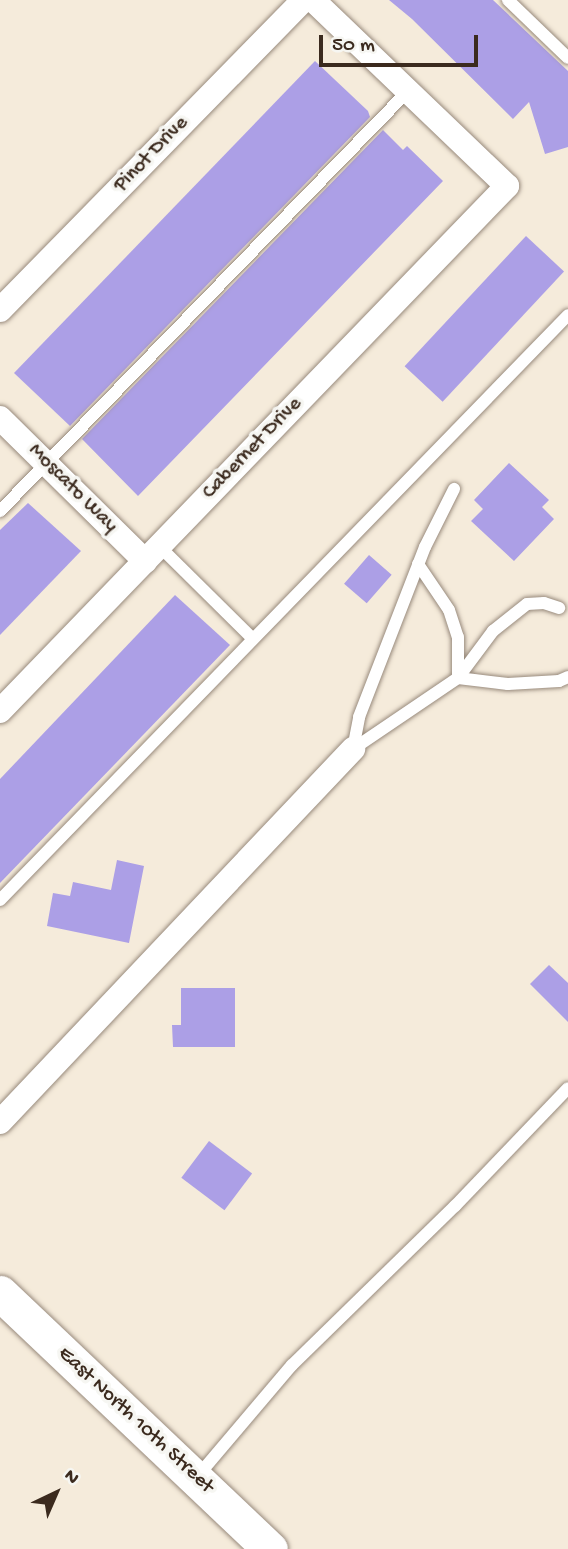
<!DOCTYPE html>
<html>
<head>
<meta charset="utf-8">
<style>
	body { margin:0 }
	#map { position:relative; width:568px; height:1549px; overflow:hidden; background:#f5ebdb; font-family:"Gochi Hand",sans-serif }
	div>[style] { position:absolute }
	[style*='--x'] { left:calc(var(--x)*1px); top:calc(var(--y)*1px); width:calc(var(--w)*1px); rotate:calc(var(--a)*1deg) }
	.building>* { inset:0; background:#ac9fe6; transform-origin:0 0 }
	.roads { filter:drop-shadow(0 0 2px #988a7c) drop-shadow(0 0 2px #988a7c) }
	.lane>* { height:12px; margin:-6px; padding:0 6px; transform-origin:6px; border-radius:6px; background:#fff }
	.street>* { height:24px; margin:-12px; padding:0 12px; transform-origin:12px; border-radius:12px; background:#fff }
	.secondary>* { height:35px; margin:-17.5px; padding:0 17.5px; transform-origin:17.5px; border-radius:17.5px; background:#fff }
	span { translate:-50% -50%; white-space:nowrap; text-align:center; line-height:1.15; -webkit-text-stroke:7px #f6f6f2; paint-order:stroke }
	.street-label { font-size:21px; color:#3b2a1e }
	.north { position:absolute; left:21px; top:1458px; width:70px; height:70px; -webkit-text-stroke:5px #f6f6f2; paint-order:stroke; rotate:44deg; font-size:19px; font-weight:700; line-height:28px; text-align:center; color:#3b2a1e }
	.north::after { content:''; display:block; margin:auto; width:24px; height:32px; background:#3b2a1e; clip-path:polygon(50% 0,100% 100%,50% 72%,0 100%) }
	.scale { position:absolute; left:319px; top:35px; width:159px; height:32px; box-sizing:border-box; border:4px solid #3b2a1e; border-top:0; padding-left:9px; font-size:21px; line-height:24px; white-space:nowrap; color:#3b2a1e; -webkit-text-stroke:5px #f6f6f2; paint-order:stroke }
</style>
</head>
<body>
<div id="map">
	<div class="building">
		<div style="clip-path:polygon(389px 0,493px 0,568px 71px,568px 147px,545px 154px,529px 102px,513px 119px,412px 19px)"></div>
		<div style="clip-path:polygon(315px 61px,368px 111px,370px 117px,70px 426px,14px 373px)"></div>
		<div style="clip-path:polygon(383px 130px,403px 150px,407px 146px,443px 181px,138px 496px,82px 439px)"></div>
		<div style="left:526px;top:236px;width:52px;height:178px;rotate:43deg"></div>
		<div style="clip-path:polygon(509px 463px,549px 500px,542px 507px,554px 519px,514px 561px,471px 521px,483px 509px,474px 500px)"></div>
		<div style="clip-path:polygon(28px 503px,81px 551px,0 635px,0 530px)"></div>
		<div style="left:369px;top:555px;width:30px;height:38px;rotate:41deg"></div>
		<div style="clip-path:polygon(175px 595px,230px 645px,0 883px,0 779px)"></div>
		<div style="clip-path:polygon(117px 860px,144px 866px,129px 943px,47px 926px,53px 893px,70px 896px,73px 882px,111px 890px)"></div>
		<div style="clip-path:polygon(549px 965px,568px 983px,568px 1022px,530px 984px)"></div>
		<div style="clip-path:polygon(181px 988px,235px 988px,235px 1047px,173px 1047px,172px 1025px,181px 1025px)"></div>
		<div style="left:209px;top:1141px;width:54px;height:46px;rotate:37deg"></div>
	</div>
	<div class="roads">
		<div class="lane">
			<div style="--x:508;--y:0;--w:83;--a:44"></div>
			<div style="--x:0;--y:511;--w:586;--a:-45.83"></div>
			<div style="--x:159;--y:546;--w:132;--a:44.7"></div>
			<div style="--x:418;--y:564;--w:55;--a:56"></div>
			<div style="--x:449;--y:610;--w:28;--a:72"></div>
			<div style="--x:458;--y:637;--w:40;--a:90"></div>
			<div style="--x:458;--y:678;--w:59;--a:-53.3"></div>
			<div style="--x:493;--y:631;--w:43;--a:-38.5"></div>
			<div style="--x:527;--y:604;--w:17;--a:-3"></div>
			<div style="--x:544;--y:603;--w:16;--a:18"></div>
			<div style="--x:353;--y:749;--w:33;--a:-79"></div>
			<div style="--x:359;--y:717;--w:182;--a:-68.8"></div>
			<div style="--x:425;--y:547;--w:65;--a:-63.4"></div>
			<div style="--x:353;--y:749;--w:127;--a:-34.1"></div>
			<div style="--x:458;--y:678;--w:50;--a:6.8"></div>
			<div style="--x:508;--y:684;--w:51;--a:-3.4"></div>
			<div style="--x:559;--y:681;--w:10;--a:-24"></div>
			<div style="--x:0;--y:900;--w:815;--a:-45.84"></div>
			<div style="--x:196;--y:1478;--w:148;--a:-49.7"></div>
			<div style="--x:292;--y:1365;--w:228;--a:-44.3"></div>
			<div style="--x:455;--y:1206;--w:163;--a:-46.2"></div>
		</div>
		<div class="street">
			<div style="--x:0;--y:310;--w:434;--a:-45.6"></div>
			<div style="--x:0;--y:418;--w:204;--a:44.6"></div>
			<div style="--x:0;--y:711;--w:730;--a:-46"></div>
			<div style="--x:507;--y:186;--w:269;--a:-136.2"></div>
			<div style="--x:0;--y:1122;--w:514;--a:-46.58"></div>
		</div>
		<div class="secondary">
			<div style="--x:0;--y:1293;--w:372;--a:43.5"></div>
		</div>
	</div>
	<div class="street-label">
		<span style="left:152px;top:155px;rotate:-46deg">Pinot Drive</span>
		<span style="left:253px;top:449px;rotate:-46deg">Cabernet Drive</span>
		<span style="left:72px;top:489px;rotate:45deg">Moscato Way</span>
		<span style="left:135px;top:1421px;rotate:43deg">East North 10th Street</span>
	</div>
	<div class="north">N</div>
	<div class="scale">50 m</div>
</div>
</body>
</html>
